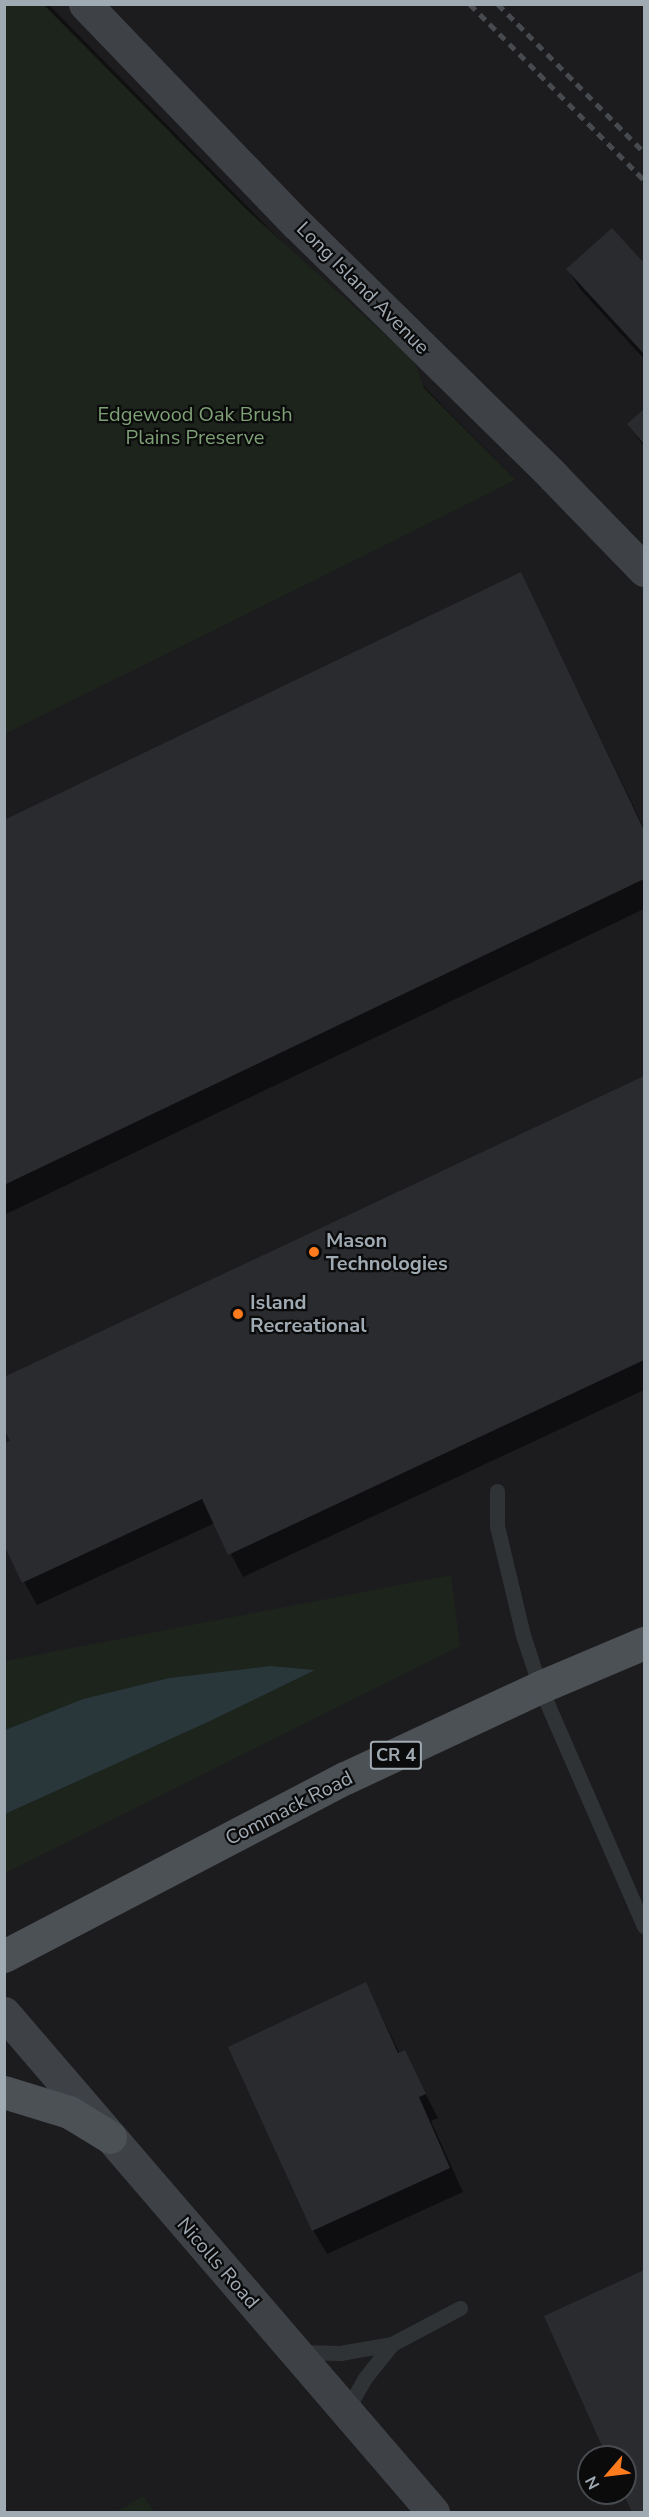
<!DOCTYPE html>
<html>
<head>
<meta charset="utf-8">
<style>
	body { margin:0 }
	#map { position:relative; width:649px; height:2517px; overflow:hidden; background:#101011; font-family:"Nunito Sans",sans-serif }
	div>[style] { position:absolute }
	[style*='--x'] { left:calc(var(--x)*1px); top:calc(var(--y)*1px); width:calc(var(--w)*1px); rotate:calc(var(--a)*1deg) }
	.built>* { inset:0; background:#1c1c1e }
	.green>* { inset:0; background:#1c241c }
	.water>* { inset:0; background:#29373a }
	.shadow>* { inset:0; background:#0007 }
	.building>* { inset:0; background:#2a2b2e }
	.lane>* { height:15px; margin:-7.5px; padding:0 7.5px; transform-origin:7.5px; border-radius:7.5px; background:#303336 }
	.secondary>* { height:33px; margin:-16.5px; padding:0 16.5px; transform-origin:16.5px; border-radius:16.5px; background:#3e4247 }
	.primary>* { height:33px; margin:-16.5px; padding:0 16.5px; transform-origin:16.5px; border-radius:16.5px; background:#4c5156 }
	.rail>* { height:4.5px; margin-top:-2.25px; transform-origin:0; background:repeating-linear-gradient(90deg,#474b50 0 8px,transparent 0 14px) }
	.dots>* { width:16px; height:16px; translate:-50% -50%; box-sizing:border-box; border:3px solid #0b0b0c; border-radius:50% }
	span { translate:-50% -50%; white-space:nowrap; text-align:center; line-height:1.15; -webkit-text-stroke:4.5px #0b0b0c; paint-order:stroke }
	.shield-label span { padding:2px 4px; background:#0b0b0c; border:2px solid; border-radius:4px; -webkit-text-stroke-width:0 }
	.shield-label { font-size:18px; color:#a0aab3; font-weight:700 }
	.street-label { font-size:20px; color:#a0aab3 }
	.park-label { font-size:20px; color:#7da075 }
	.poi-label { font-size:20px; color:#a0aab3; font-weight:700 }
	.left { translate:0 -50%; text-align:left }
	.frame { position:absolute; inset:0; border:6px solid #a0aab3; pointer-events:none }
	.north { position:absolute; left:577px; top:2445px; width:60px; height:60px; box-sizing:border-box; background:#0b0b0c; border:2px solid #474b4f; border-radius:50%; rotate:242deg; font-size:16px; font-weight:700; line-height:24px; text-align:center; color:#a0aab3 }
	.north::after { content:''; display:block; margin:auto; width:21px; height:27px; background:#fd7b1c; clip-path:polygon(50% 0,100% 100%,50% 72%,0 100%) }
</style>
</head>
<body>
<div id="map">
	<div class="built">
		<div style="clip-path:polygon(evenodd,49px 5px,644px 5px,644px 2512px,5px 2512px,5px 731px,516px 480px,49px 5px,589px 2457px,625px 2457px,625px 2493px,589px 2493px,589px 2457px)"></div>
	</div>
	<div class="green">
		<div style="clip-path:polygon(5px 5px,44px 5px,246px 209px,415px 362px,424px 388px,516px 480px,5px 734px)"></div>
		<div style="clip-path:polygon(451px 1575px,460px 1646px,5px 1873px,5px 1814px,208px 1722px,314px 1670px,270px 1666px,169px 1678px,83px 1699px,5px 1730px,5px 1661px)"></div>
		<div style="clip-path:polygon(144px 2496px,154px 2512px,115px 2512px)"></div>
	</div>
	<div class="water">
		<div style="clip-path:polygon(270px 1666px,315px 1670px,208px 1722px,5px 1814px,5px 1730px,83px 1699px,169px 1678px)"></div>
	</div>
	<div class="shadow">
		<div style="clip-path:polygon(612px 230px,644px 266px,644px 359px,580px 289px,568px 270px)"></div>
		<div style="clip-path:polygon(644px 411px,644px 447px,629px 425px)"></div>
		<div style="clip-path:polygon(521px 574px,644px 828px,644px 909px,4px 1215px,4px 822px)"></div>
		<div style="clip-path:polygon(644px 1078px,644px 1390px,243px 1577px,215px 1523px,37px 1605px,24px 1582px,4px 1379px)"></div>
		<div style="clip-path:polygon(366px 1984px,400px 2054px,404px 2052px,438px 2118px,431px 2121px,463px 2192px,327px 2254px,313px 2230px)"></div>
		<div style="clip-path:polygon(644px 2272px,644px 2512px,634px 2512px,625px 2493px,625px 2457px,609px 2457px,546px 2316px)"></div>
	</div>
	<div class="building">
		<div style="clip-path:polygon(612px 228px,644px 263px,644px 354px,566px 269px)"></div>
		<div style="clip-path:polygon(644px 409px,644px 444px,627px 424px)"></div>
		<div style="clip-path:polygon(521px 572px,644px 830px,644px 879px,4px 1185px,4px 820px)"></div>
		<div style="clip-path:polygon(644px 1076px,644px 1360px,228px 1555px,202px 1499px,22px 1583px,4px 1545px,4px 1443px,10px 1441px,4px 1429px,4px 1377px)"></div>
		<div style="clip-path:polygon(366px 1982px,398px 2053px,405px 2050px,426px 2094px,419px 2097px,450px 2168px,312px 2231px,228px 2047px)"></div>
		<div style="clip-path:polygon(644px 2270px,644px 2512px,632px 2512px,623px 2493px,625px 2457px,607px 2457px,544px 2316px)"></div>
	</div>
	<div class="lane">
		<div style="--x:497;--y:1491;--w:35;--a:90"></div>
		<div style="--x:497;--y:1526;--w:112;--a:76.6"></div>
		<div style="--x:523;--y:1635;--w:55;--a:71.9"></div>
		<div style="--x:540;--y:1687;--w:261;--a:66.5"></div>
		<div style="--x:392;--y:2344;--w:77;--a:-27.9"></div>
		<div style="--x:297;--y:2352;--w:43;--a:1.3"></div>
		<div style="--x:340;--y:2353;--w:53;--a:-9.8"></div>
		<div style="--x:392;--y:2344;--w:43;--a:128.5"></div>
		<div style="--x:365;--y:2378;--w:38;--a:120"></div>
	</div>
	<div class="secondary">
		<div style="--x:85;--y:4;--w:306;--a:46.1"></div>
		<div style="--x:297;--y:224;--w:359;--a:44.5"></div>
		<div style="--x:553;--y:476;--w:131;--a:45.9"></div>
		<div style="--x:4;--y:2013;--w:658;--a:49.31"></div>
	</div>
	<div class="primary">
		<div style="--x:4;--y:1956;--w:385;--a:-27.6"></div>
		<div style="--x:345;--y:1778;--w:215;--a:-25"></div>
		<div style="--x:540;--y:1687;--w:113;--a:-22.9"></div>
		<div style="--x:4;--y:2092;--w:68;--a:17.1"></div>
		<div style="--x:69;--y:2112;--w:48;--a:31.4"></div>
	</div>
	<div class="rail">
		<div style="--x:470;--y:4;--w:247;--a:45.3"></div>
		<div style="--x:498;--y:4;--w:208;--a:45.4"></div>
	</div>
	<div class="dots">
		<div style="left:314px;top:1252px;background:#fd7b1c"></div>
		<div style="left:238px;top:1314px;background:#fd7b1c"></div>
	</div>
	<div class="shield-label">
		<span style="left:396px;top:1755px">CR 4</span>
	</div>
	<div class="street-label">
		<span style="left:363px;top:288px;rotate:45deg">Long Island Avenue</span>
		<span style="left:289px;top:1808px;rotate:-27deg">Commack Road</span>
		<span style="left:218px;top:2263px;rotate:49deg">Nicolls Road</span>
	</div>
	<div class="park-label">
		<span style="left:195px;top:426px">Edgewood Oak Brush<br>Plains Preserve</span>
	</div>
	<div class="poi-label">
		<span class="left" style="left:326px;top:1252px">Mason<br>Technologies</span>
		<span class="left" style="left:250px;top:1314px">Island<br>Recreational</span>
	</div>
	<div class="frame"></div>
	<div class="north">N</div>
</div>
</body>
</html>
